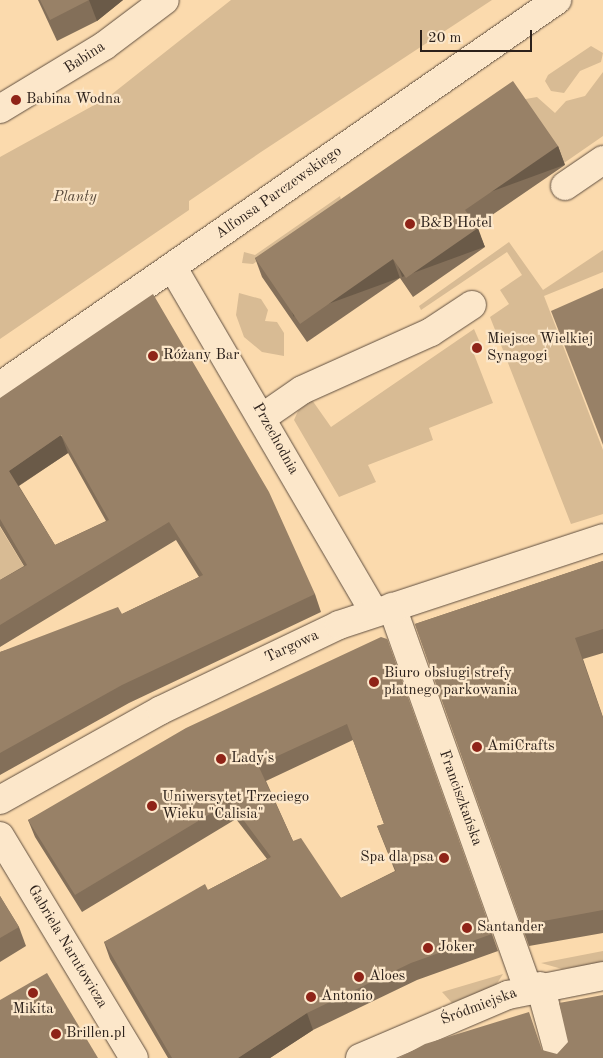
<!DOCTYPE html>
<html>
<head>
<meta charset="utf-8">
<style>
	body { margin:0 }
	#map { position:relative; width:603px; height:1058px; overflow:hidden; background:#fbdaad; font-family:"Old Standard TT",serif }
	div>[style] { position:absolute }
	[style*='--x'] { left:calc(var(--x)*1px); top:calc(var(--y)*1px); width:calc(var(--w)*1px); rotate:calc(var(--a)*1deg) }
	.green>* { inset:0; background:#d8bb94 }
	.roads { filter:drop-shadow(0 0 1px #604f40) drop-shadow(0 0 1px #604f40) }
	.minor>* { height:28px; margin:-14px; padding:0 14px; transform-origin:14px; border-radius:14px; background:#fce7ca }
	.wall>* { inset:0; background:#836f59 }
	.shaded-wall>* { inset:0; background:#6a5a48; transform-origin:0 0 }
	.building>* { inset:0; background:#988167 }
	.dots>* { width:14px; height:14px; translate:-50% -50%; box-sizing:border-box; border:2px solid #fce7ca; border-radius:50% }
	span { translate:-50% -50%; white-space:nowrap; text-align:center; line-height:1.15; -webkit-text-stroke:4.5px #fce7ca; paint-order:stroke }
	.street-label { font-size:15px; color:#2c211b }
	.poi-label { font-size:15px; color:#2c211b }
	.left { translate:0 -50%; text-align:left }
	.right { translate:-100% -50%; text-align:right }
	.park-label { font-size:15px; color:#574839; font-style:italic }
	.scale { position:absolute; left:420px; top:30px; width:112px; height:22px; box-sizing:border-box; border:2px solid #2c211b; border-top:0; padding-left:6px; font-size:15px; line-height:18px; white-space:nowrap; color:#2c211b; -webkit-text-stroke:4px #fce7ca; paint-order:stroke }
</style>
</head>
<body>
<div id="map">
	<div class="green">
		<div style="clip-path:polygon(231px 0,492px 0,261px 152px,189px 201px,189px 210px,0 339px,0 157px,107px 98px)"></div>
		<div style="clip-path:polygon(591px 46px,603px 53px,601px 62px,580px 71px,564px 93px,551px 91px,545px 81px,548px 75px)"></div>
		<div style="clip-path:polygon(603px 72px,603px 136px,564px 163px,520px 100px,537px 97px,555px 113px,566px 101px,585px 96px)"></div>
		<div style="clip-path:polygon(340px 196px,342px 203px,253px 264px,242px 263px,244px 252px,255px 255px)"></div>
		<div style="clip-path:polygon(509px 242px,543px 290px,603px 250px,603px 272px,544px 296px,603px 450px,603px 514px,571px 524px,490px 317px,509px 304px,500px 290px,522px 275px,507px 252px,421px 310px,419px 306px)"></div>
		<div style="clip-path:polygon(239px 293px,261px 299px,268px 310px,265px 321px,277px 322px,284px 333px,284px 356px,262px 352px,244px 337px,236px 315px)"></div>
		<div style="clip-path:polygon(474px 329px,481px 345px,472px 349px,493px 403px,429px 428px,433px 440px,368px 465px,376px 482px,339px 497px,294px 420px,298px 411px,312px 400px,331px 427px)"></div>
		<div style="clip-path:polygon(0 527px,34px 583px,0 603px)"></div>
		<div style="clip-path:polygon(603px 951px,603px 963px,562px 969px,541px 963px)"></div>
		<div style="clip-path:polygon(503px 974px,496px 985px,452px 1003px,442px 992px)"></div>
	</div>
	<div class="roads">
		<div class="minor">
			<div style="--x:0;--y:109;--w:122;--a:-31.2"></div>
			<div style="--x:104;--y:46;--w:76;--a:-37"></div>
			<div style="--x:565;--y:186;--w:46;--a:-34.4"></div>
			<div style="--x:173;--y:268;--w:398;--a:59.7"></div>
			<div style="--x:0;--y:386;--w:678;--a:-34.72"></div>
			<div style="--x:263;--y:417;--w:47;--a:-34.7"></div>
			<div style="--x:302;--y:390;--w:141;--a:-24.2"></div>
			<div style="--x:431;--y:332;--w:49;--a:-33.4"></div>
			<div style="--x:392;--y:607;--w:405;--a:70.4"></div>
			<div style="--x:0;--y:800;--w:184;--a:-29.2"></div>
			<div style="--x:161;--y:710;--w:197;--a:-25.5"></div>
			<div style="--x:339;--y:625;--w:278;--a:-18.2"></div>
			<div style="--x:0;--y:836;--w:259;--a:58.9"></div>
			<div style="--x:540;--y:986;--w:75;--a:74.5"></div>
			<div style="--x:360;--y:1058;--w:161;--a:-23.1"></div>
			<div style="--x:508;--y:995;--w:97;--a:-11.3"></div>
		</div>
	</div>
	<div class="wall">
		<div style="clip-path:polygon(38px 0,123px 0,97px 21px,57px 41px)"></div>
		<div style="clip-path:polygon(558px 146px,565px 165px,476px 226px,485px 247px,413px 297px,400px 278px,307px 342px,262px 277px,255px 258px)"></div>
		<div style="clip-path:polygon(evenodd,0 398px,315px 594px,321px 612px,129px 703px,0 775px,0 652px,122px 614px,199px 577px,176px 540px,0 647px,0 580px,24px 566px,0 526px,0 398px,68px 453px,106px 521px,55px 545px,19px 486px,68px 453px)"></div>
		<div style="clip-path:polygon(603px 561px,603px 653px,583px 659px,603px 717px,603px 933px,529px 946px,415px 624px)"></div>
		<div style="clip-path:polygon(evenodd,387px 639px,498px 951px,417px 980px,313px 1030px,270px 1058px,168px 1058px,110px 959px,104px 942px,208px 890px,267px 859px,236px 819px,82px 912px,35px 837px,28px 820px,387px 639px,353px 740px,384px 824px,377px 826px,395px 871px,341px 898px,293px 841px,266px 781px,353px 740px)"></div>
		<div style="clip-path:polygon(0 896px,19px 927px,26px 946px,0 962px)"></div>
	</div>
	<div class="shaded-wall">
		<div style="clip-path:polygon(89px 0,123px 0,97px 21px)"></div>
		<div style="left:558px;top:146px;width:20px;height:113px;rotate:70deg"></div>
		<div style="left:478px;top:228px;width:20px;height:88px;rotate:70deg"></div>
		<div style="left:393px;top:259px;width:20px;height:113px;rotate:70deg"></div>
		<div style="clip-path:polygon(61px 435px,68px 453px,15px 488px,9px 471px)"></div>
		<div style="clip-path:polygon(307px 1013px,313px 1030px,270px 1058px,238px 1058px)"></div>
	</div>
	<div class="building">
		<div style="clip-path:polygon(40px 0,89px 0,50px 20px)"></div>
		<div style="clip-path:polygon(513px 81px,558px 146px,465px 210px,478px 228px,406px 278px,393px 259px,300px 324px,255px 258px)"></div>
		<div style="clip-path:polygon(603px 288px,603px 445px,551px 311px)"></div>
		<div style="clip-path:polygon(evenodd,153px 294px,269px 492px,315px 594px,122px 685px,0 753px,0 652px,118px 607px,122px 614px,203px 575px,169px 522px,0 625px,0 580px,27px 565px,0 519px,0 398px,153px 294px,61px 435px,109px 520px,55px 545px,9px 471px,61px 435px)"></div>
		<div style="clip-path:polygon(603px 561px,603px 629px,575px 638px,603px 718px,603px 910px,522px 925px,415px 624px)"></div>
		<div style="clip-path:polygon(evenodd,381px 637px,387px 639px,492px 934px,411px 963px,307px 1013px,238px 1058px,172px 1058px,104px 942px,205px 884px,208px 890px,271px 857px,230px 802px,75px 895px,28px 820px,186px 728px,381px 637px,347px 724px,384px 824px,377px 826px,396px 871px,341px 898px,301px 838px,293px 841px,258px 765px,347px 724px)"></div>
		<div style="clip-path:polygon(0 896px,19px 927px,0 938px)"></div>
		<div style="clip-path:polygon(47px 973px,98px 1058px,0 1058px,0 1000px)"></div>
		<div style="clip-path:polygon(603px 995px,603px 1058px,399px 1058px,425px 1044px,529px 1012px,542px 1050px,557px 1054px,568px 1042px,559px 1003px)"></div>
	</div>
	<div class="dots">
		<div style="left:16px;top:100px;background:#8f2418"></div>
		<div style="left:410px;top:224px;background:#8f2418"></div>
		<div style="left:477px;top:348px;background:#8f2418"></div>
		<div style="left:153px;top:356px;background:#8f2418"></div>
		<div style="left:374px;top:682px;background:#8f2418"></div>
		<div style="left:477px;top:747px;background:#8f2418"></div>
		<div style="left:221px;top:759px;background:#8f2418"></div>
		<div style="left:152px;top:806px;background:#8f2418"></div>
		<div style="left:444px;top:858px;background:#8f2418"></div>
		<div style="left:467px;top:928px;background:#8f2418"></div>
		<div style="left:428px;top:948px;background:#8f2418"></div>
		<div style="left:359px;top:977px;background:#8f2418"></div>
		<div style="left:33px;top:993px;background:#8f2418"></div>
		<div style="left:311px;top:997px;background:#8f2418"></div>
		<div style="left:56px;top:1034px;background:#8f2418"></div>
	</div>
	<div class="street-label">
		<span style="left:85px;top:58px;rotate:-33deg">Babina</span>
		<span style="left:279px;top:193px;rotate:-35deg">Alfonsa Parczewskiego</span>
		<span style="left:275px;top:439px;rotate:61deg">Przechodnia</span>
		<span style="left:292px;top:647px;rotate:-25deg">Targowa</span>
		<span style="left:460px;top:798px;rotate:70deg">Franciszkańska</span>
		<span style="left:67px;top:947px;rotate:59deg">Gabriela Narutowicza</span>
		<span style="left:479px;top:1007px;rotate:-21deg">Śródmiejska</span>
	</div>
	<div class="poi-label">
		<span class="left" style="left:26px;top:100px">Babina Wodna</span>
		<span class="left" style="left:420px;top:224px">B&amp;B Hotel</span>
		<span class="left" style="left:487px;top:348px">Miejsce Wielkiej<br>Synagogi</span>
		<span class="left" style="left:163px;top:356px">Różany Bar</span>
		<span class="left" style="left:384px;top:682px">Biuro obsługi strefy<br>płatnego parkowania</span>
		<span class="left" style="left:487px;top:747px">AmiCrafts</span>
		<span class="left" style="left:231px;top:759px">Lady's</span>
		<span class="left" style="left:162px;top:806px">Uniwersytet Trzeciego<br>Wieku "Calisia"</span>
		<span class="right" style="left:434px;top:858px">Spa dla psa</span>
		<span class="left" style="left:477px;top:928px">Santander</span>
		<span class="left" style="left:438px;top:948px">Joker</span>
		<span class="left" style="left:369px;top:977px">Aloes</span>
		<span class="left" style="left:321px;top:997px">Antonio</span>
		<span style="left:33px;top:1010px">Mikita</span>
		<span class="left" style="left:66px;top:1034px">Brillen.pl</span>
	</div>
	<div class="park-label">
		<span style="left:75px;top:198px">Planty</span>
	</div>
	<div class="scale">20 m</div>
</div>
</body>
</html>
